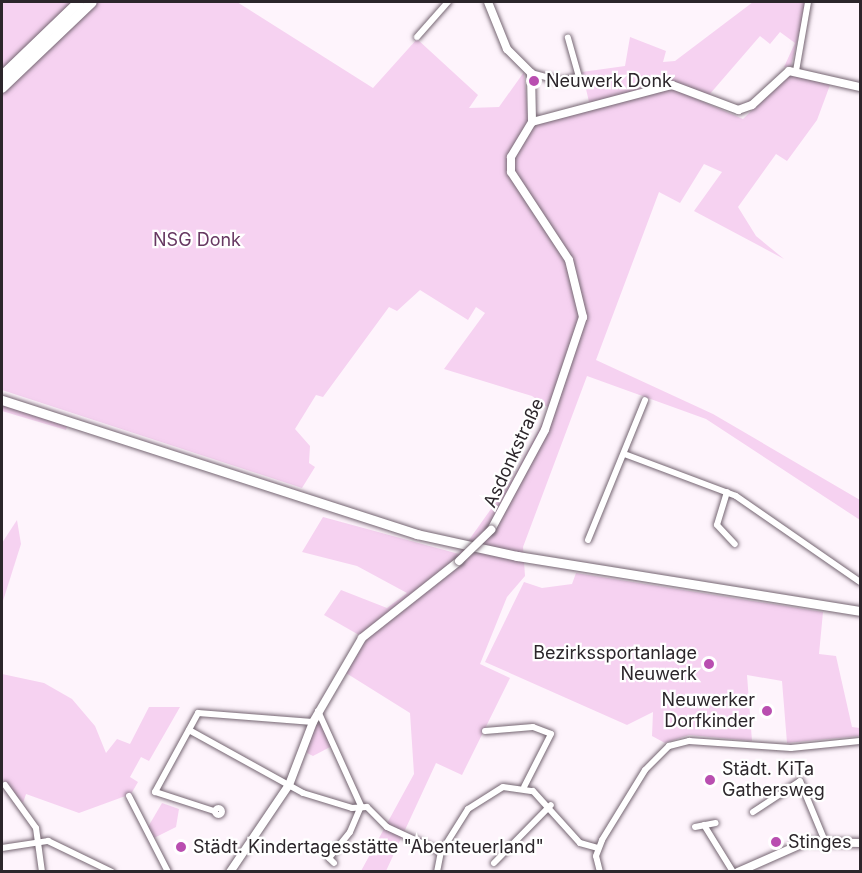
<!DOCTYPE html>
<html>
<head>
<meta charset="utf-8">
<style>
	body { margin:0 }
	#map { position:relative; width:862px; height:873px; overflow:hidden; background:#fef4fc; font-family:Inter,sans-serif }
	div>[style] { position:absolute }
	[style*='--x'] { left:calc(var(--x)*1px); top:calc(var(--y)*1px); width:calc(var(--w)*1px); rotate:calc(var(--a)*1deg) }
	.green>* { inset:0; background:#f6d2f1 }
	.roads { filter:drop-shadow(0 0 2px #756672) drop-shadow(0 0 2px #756672) }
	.minor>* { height:6px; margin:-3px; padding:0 3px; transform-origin:3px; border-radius:3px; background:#fff }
	.minor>.ring { margin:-3px; padding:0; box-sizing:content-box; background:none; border:6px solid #fff; border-radius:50% }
	.tertiary>* { height:8px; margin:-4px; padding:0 4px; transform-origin:4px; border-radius:4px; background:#fff }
	.secondary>* { height:9px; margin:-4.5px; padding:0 4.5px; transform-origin:4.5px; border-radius:4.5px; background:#fff }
	.motorway>* { height:10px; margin:-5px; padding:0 5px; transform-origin:5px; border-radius:5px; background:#fff }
	.bridges { filter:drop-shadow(0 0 2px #756672) drop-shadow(0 0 2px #756672) }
	.tertiary-bridge>* { height:8px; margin:-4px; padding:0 4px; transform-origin:4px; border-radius:4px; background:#fff }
	.dots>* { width:16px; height:16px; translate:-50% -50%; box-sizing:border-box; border:3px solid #fff; border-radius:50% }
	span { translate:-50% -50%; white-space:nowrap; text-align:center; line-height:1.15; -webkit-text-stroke:4.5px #fff; paint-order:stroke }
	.poi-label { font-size:18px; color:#2c262b }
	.left { translate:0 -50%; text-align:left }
	.right { translate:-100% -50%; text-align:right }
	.park-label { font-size:18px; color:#673862 }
	.street-label { font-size:18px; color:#2c262b }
	.frame { position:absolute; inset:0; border:3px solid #2c262b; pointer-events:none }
</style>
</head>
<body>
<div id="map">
	<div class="green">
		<div style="clip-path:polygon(2px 2px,237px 2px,373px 88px,417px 39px,478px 95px,469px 108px,499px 107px,524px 72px,529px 125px,671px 88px,743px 119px,789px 74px,830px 85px,817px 120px,787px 161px,776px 154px,738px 207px,756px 236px,784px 259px,694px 211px,722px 172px,704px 164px,680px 203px,659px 192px,596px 360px,713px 414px,860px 500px,860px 520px,706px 419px,587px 376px,523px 547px,525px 576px,507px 597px,480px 664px,510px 678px,462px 775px,436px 763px,386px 871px,361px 871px,414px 774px,410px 713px,346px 673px,366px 639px,324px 615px,341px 590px,387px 608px,407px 593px,357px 566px,302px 552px,323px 517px,459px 554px,513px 478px,550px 409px,532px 396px,444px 369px,485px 313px,476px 307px,468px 320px,420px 290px,397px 311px,389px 307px,323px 397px,316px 395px,295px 429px,310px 446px,309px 463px,315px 467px,302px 488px,2px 390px)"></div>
		<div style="clip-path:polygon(753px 2px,807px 2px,791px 66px,784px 67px,795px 43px,780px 32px,770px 44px,760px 36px,709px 95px,671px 82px,590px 106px,582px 72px,625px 66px,630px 37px,666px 51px,663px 62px,675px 61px)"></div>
		<div style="clip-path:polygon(2px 405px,67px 426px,66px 430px,2px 411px)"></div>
		<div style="clip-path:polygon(17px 520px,21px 544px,2px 604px,2px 543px)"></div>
		<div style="clip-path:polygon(576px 573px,823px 612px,819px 654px,836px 656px,852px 727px,860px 728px,860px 736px,787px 743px,782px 681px,747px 675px,752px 741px,689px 735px,665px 743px,652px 736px,653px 712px,627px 725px,485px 662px,524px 582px,542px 588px,572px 584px)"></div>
		<div style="clip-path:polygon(2px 674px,44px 683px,72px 699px,95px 726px,106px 753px,117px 739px,130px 744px,149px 707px,180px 707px,149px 761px,141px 757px,130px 777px,138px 782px,131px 794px,79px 813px,26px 794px,23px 803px,2px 779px)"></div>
		<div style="clip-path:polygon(316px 724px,322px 724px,332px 746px,313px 756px,307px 753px,308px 744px)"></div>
		<div style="clip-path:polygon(162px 803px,179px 809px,176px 827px,154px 838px,148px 827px)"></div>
	</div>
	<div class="roads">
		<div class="minor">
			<div style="--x:417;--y:37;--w:47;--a:-48.5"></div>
			<div style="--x:796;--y:71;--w:70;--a:-80.1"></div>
			<div style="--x:531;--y:73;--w:31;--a:15"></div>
			<div style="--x:561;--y:81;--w:18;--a:-13"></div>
			<div style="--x:579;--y:77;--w:41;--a:-105.8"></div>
			<div style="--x:627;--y:455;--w:116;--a:20.6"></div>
			<div style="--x:736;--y:496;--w:151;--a:34.7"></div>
			<div style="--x:727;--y:492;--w:34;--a:107"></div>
			<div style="--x:717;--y:525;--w:26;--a:47"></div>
			<div style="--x:588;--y:540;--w:151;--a:-67.8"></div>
			<div style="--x:318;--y:711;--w:104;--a:65.6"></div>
			<div style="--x:189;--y:730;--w:130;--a:28.9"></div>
			<div style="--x:303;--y:793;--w:51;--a:17"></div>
			<div style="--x:352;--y:808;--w:15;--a:-4"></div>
			<div style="--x:367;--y:807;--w:28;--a:45"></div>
			<div style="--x:387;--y:827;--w:60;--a:24.8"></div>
			<div style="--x:485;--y:731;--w:48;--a:-4.8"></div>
			<div style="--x:533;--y:727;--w:19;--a:21"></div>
			<div style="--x:551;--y:734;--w:59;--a:117"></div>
			<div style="--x:5;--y:785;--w:53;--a:54.2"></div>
			<div style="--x:36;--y:828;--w:44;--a:82.2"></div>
			<div style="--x:129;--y:796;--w:85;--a:62.8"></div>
			<div class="ring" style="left:214.5px;top:807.5px;width:1px;height:1px"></div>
			<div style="--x:214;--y:811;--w:62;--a:-162.1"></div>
			<div style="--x:155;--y:792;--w:90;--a:-61.4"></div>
			<div style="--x:198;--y:713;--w:115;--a:4.5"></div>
			<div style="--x:753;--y:812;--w:56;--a:-33.4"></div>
			<div style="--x:800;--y:781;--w:63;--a:67.5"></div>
			<div style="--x:704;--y:825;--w:55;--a:58.3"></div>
			<div style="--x:695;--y:827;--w:21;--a:-11"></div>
			<div style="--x:2;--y:848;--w:47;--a:-8.7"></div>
			<div style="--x:48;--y:841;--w:71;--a:25.8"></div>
			<div style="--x:334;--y:863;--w:7;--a:-135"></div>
			<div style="--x:329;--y:858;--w:33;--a:-51"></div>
			<div style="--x:350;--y:832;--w:28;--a:-67"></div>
			<div style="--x:494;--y:863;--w:81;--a:-45.5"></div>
			<div style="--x:437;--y:872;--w:20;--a:-79"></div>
			<div style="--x:441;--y:852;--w:51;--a:-57.9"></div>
			<div style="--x:468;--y:809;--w:41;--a:-32.2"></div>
			<div style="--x:503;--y:787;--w:30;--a:8"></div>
			<div style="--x:533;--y:791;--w:70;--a:47.9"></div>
			<div style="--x:580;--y:843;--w:19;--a:16"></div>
			<div style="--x:600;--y:872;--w:16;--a:-104"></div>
			<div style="--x:596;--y:856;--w:17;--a:-69"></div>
			<div style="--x:602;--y:840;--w:82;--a:-58.4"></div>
			<div style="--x:645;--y:770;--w:34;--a:-45"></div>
			<div style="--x:669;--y:746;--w:21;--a:-14"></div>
			<div style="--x:689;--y:741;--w:102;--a:3.9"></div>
			<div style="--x:791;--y:748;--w:69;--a:-5.8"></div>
		</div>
		<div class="tertiary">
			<div style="--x:488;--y:2;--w:51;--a:68"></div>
			<div style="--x:507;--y:49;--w:34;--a:45"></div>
			<div style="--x:531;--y:73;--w:49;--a:88.8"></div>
			<div style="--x:532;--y:122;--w:41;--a:121"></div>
			<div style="--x:511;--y:157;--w:15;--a:90"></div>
			<div style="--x:511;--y:172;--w:105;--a:56.6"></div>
			<div style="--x:569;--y:260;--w:59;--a:76.2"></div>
			<div style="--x:583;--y:317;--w:119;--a:108.6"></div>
			<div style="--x:545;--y:430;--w:114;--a:118.4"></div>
			<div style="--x:532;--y:122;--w:145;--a:-14.8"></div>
			<div style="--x:672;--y:85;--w:71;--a:20.7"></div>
			<div style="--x:738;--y:110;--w:15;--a:-20"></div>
			<div style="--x:752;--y:105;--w:50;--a:-42.6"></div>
			<div style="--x:789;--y:71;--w:73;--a:12.7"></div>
			<div style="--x:230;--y:872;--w:105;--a:-55.9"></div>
			<div style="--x:289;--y:785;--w:67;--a:-69.1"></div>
			<div style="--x:313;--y:722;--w:97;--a:-59.7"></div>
			<div style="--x:362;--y:638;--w:124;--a:-38.4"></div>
			<div style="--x:738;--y:872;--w:74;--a:-23.8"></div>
			<div style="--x:806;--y:842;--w:54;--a:1.1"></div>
		</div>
		<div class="secondary">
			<div style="--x:2;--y:400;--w:436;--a:17.9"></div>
			<div style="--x:417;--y:534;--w:102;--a:12.4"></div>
			<div style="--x:517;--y:556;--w:347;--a:9.1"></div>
		</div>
		<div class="motorway">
			<div style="--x:2;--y:76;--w:107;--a:-43.9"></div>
			<div style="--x:2;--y:88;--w:124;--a:-43.7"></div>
		</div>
	</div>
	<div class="bridges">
		<div class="tertiary-bridge">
			<div style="--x:459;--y:561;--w:45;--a:-44.1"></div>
		</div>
	</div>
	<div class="dots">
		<div style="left:534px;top:81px;background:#b94eb0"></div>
		<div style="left:709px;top:664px;background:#b94eb0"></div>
		<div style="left:767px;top:711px;background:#b94eb0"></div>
		<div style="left:710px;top:780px;background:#b94eb0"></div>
		<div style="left:776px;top:842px;background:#b94eb0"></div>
		<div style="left:181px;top:847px;background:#b94eb0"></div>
	</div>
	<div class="poi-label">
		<span class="left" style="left:546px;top:81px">Neuwerk Donk</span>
		<span class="right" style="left:697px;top:664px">Bezirkssportanlage<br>Neuwerk</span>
		<span class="right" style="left:755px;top:711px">Neuwerker<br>Dorfkinder</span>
		<span class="left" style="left:722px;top:780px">Städt. KiTa<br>Gathersweg</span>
		<span class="left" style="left:788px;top:842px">Stinges</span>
		<span class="left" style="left:193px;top:847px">Städt. Kindertagesstätte "Abenteuerland"</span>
	</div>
	<div class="park-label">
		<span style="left:197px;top:240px">NSG Donk</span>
	</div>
	<div class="street-label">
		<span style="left:514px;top:453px;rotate:-65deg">Asdonkstraße</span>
	</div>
	<div class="frame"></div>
</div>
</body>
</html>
